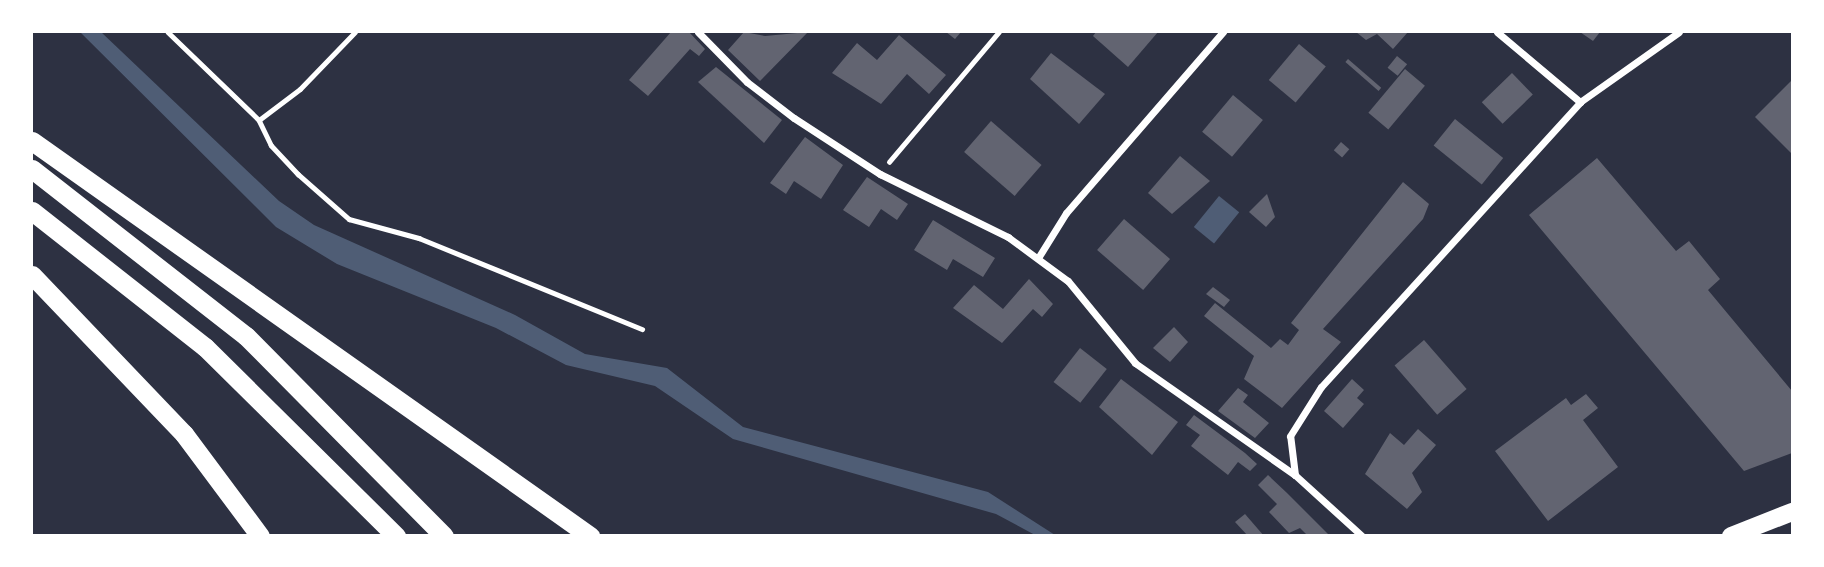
<!DOCTYPE html>
<html>
<head>
<meta charset="utf-8">
<style>
	body { margin:0 }
	#map { position:relative; width:1824px; height:567px; overflow:hidden; background:#2d3142; font-family:Rubik,sans-serif }
	div>[style] { position:absolute }
	[style*='--x'] { left:calc(var(--x)*1px); top:calc(var(--y)*1px); width:calc(var(--w)*1px); rotate:calc(var(--a)*1deg) }
	.water>* { inset:0; background:#4f5d75; transform-origin:0 0 }
	.building>* { inset:0; background:#626471; transform-origin:0 0 }
	.path>* { height:4.5px; margin:-2.25px; padding:0 2.25px; transform-origin:2.25px; border-radius:2.25px; background:#fff }
	.minor>* { height:7px; margin:-3.5px; padding:0 3.5px; transform-origin:3.5px; border-radius:3.5px; background:#fff }
	.primary>* { height:18px; margin:-9px; padding:0 9px; transform-origin:9px; border-radius:9px; background:#fff }
	.trunk>* { height:19px; margin:-9.5px; padding:0 9.5px; transform-origin:9.5px; border-radius:9.5px; background:#fff }
	span { translate:-50% -50%; white-space:nowrap; text-align:center; line-height:1.15; -webkit-text-stroke:7px #fff; paint-order:stroke }
	.frame { position:absolute; inset:0; border:33px solid #fff; pointer-events:none }
</style>
</head>
<body>
<div id="map">
	<div class="water">
		<div style="clip-path:polygon(80px 32px,101px 32px,279px 201px,314px 225px,515px 315px,585px 354px,667px 368px,743px 427px,988px 492px,1055px 535px,1035px 535px,996px 514px,733px 439px,655px 386px,566px 365px,496px 328px,337px 264px,276px 227px)"></div>
		<div style="left:1219px;top:196px;width:26px;height:40px;rotate:39deg"></div>
	</div>
	<div class="building">
		<div style="clip-path:polygon(671px 32px,689px 32px,705px 49px,699px 56px,690px 49px,648px 96px,629px 80px)"></div>
		<div style="clip-path:polygon(744px 32px,765px 36px,808px 32px,760px 81px,728px 50px)"></div>
		<div style="clip-path:polygon(946px 32px,961px 32px,955px 39px)"></div>
		<div style="clip-path:polygon(1096px 32px,1158px 32px,1128px 67px,1093px 36px)"></div>
		<div style="clip-path:polygon(1356px 32px,1408px 32px,1393px 49px,1377px 34px,1366px 40px)"></div>
		<div style="clip-path:polygon(1580px 32px,1600px 32px,1593px 41px)"></div>
		<div style="clip-path:polygon(899px 35px,946px 75px,929px 94px,907px 74px,881px 104px,832px 73px,857px 43px,877px 60px)"></div>
		<div style="left:1299px;top:44px;width:35px;height:47px;rotate:40deg"></div>
		<div style="clip-path:polygon(1051px 53px,1105px 94px,1079px 124px,1030px 79px)"></div>
		<div style="left:1397px;top:56px;width:13px;height:15px;rotate:39deg"></div>
		<div style="left:1348px;top:59px;width:44px;height:4px;rotate:41deg"></div>
		<div style="clip-path:polygon(716px 67px,782px 120px,764px 143px,698px 82px)"></div>
		<div style="left:1405px;top:69px;width:26px;height:57px;rotate:40deg"></div>
		<div style="left:1512px;top:73px;width:30px;height:42px;rotate:46deg"></div>
		<div style="clip-path:polygon(1792px 80px,1792px 154px,1755px 117px)"></div>
		<div style="left:1233px;top:95px;width:39px;height:48px;rotate:40deg"></div>
		<div style="left:1455px;top:119px;width:62px;height:34px;rotate:39deg"></div>
		<div style="left:991px;top:121px;width:67px;height:41px;rotate:41deg"></div>
		<div style="clip-path:polygon(805px 137px,843px 165px,821px 199px,794px 181px,786px 194px,770px 183px)"></div>
		<div style="left:1341px;top:142px;width:11px;height:11px;rotate:41deg"></div>
		<div style="clip-path:polygon(1180px 156px,1210px 181px,1172px 214px,1148px 193px)"></div>
		<div style="clip-path:polygon(1597px 158px,1676px 251px,1689px 241px,1720px 279px,1708px 290px,1792px 391px,1792px 453px,1744px 471px,1529px 215px)"></div>
		<div style="clip-path:polygon(867px 177px,908px 204px,897px 220px,881px 209px,869px 227px,843px 210px)"></div>
		<div style="clip-path:polygon(1403px 182px,1429px 204px,1423px 219px,1323px 329px,1341px 342px,1282px 408px,1244px 379px,1254px 356px,1204px 316px,1215px 303px,1271px 348px,1280px 339px,1288px 345px,1299px 330px,1291px 323px)"></div>
		<div style="clip-path:polygon(1267px 194px,1275px 217px,1266px 227px,1249px 212px)"></div>
		<div style="left:1124px;top:219px;width:61px;height:41px;rotate:41deg"></div>
		<div style="clip-path:polygon(933px 220px,995px 258px,983px 277px,953px 259px,947px 270px,914px 250px)"></div>
		<div style="clip-path:polygon(1029px 279px,1053px 304px,1042px 317px,1033px 309px,1002px 343px,953px 308px,974px 285px,1003px 309px)"></div>
		<div style="clip-path:polygon(1213px 287px,1230px 300px,1224px 307px,1206px 294px)"></div>
		<div style="clip-path:polygon(1174px 327px,1188px 342px,1170px 362px,1153px 348px)"></div>
		<div style="left:1424px;top:340px;width:65px;height:39px;rotate:49deg"></div>
		<div style="left:1080px;top:348px;width:34px;height:43px;rotate:38deg"></div>
		<div style="clip-path:polygon(1121px 379px,1178px 422px,1152px 455px,1099px 407px)"></div>
		<div style="clip-path:polygon(1352px 379px,1364px 390px,1357px 398px,1364px 404px,1343px 428px,1324px 411px)"></div>
		<div style="clip-path:polygon(1238px 388px,1248px 395px,1243px 402px,1269px 423px,1255px 438px,1218px 411px)"></div>
		<div style="clip-path:polygon(1586px 394px,1598px 408px,1583px 420px,1618px 467px,1548px 521px,1495px 451px,1566px 398px,1571px 405px)"></div>
		<div style="clip-path:polygon(1194px 415px,1245px 453px,1257px 464px,1250px 471px,1238px 462px,1228px 475px,1191px 446px,1200px 435px,1186px 425px)"></div>
		<div style="clip-path:polygon(1418px 429px,1436px 445px,1412px 473px,1422px 492px,1407px 509px,1365px 474px,1390px 433px,1404px 445px)"></div>
		<div style="clip-path:polygon(1268px 475px,1287px 493px,1330px 536px,1308px 536px,1300px 528px,1289px 533px,1269px 512px,1277px 504px,1258px 485px)"></div>
		<div style="clip-path:polygon(1245px 514px,1264px 536px,1248px 536px,1235px 522px)"></div>
	</div>
	<div class="path">
		<div style="--x:168;--y:32;--w:127;--a:44"></div>
		<div style="--x:259;--y:120;--w:28;--a:64"></div>
		<div style="--x:271;--y:145;--w:40;--a:47"></div>
		<div style="--x:298;--y:174;--w:68;--a:41.4"></div>
		<div style="--x:349;--y:219;--w:73;--a:15.2"></div>
		<div style="--x:419;--y:238;--w:241;--a:22.2"></div>
		<div style="--x:259;--y:120;--w:51;--a:-37.1"></div>
		<div style="--x:300;--y:89;--w:79;--a:-46"></div>
		<div style="--x:889;--y:162;--w:170;--a:-49.8"></div>
	</div>
	<div class="minor">
		<div style="--x:698;--y:32;--w:70;--a:45.6"></div>
		<div style="--x:747;--y:82;--w:59;--a:37.5"></div>
		<div style="--x:794;--y:118;--w:103;--a:33.1"></div>
		<div style="--x:880;--y:174;--w:143;--a:26.2"></div>
		<div style="--x:1008;--y:237;--w:74;--a:36.3"></div>
		<div style="--x:1068;--y:281;--w:106;--a:50.7"></div>
		<div style="--x:1135;--y:363;--w:195;--a:35"></div>
		<div style="--x:1295;--y:475;--w:91;--a:42.3"></div>
		<div style="--x:1497;--y:32;--w:109;--a:40.1"></div>
		<div style="--x:1038;--y:258;--w:53;--a:-58.1"></div>
		<div style="--x:1066;--y:213;--w:240;--a:-49.1"></div>
		<div style="--x:1295;--y:475;--w:39;--a:-97"></div>
		<div style="--x:1290;--y:436;--w:58;--a:-57.7"></div>
		<div style="--x:1321;--y:387;--w:385;--a:-47.7"></div>
		<div style="--x:1580;--y:102;--w:121;--a:-35.3"></div>
	</div>
	<div class="primary">
		<div style="--x:1731;--y:536;--w:66;--a:-21.5"></div>
	</div>
	<div class="trunk">
		<div style="--x:32;--y:141;--w:684;--a:35.29"></div>
		<div style="--x:32;--y:169;--w:271;--a:38"></div>
		<div style="--x:246;--y:336;--w:281;--a:45.3"></div>
		<div style="--x:32;--y:211;--w:220;--a:38.2"></div>
		<div style="--x:205;--y:347;--w:269;--a:44.7"></div>
		<div style="--x:32;--y:275;--w:220;--a:46.3"></div>
		<div style="--x:184;--y:434;--w:127;--a:53.3"></div>
	</div>
	<div class="frame"></div>
</div>
</body>
</html>
